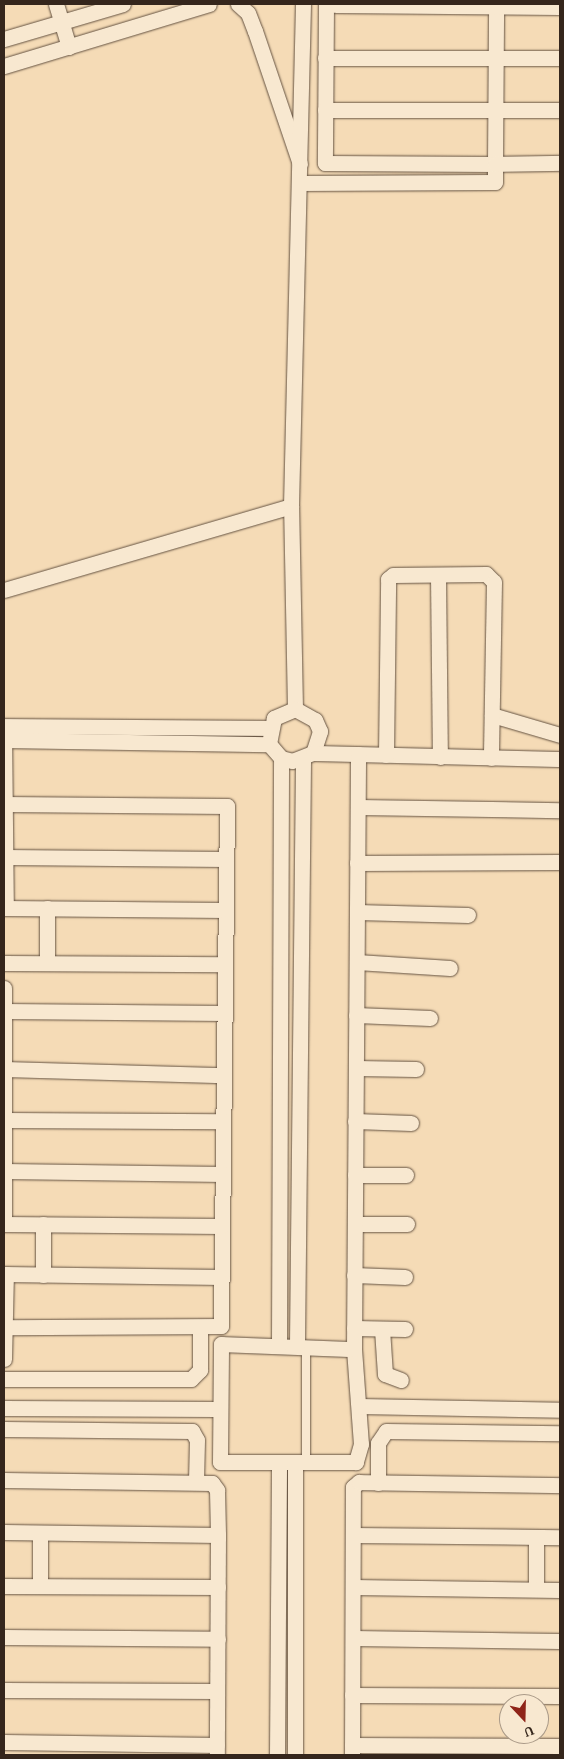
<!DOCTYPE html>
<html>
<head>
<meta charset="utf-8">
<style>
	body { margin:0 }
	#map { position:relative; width:564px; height:1759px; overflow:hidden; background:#f5dbb6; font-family:"Gentium Book Plus",serif }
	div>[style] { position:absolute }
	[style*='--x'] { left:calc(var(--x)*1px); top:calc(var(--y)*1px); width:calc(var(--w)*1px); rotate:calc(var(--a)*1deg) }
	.roads { filter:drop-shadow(0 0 1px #655342) drop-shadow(0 0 1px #655342) }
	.service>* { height:8px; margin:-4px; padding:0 4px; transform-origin:4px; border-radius:4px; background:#f8e8d0 }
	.minor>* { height:15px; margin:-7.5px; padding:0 7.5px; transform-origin:7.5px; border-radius:7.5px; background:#f8e8d0 }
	span { translate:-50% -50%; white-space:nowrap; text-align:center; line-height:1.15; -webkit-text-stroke:4px #f8e8d0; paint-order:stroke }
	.frame { position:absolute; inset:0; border:5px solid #35261c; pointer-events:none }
	.north { position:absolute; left:499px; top:1694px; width:50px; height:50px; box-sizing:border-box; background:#f8e8d0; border:1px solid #aa9a88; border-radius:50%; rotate:159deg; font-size:14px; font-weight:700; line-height:20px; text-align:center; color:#35261c }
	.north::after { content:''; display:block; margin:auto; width:18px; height:22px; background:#8f2418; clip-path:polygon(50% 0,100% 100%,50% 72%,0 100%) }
</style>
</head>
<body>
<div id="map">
	<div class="roads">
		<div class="service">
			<div style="--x:306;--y:1345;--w:118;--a:90"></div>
		</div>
		<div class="minor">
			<div style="--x:56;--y:4;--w:45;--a:73.2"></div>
			<div style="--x:238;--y:4;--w:13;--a:42"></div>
			<div style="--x:248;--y:13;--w:19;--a:69"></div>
			<div style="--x:255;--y:31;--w:140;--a:71.3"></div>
			<div style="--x:336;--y:4;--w:10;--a:174"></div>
			<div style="--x:326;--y:5;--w:158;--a:90.4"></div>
			<div style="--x:325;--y:163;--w:170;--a:0.3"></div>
			<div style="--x:495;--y:164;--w:160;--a:-89.6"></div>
			<div style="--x:336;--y:5;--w:224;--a:0.5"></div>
			<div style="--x:4;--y:39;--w:124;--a:-16.4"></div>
			<div style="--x:325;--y:58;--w:235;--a:0"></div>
			<div style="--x:4;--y:66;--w:214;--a:-16.8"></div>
			<div style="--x:325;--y:110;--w:235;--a:0"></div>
			<div style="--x:299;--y:183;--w:196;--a:-0.3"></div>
			<div style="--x:495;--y:182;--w:18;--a:-90"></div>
			<div style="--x:495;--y:164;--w:65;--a:-0.9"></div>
			<div style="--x:438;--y:575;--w:182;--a:89.4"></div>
			<div style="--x:4;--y:590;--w:299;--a:-16.3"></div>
			<div style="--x:295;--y:709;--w:203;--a:-91.1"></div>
			<div style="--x:291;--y:506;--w:502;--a:-88.63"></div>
			<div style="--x:492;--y:715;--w:71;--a:16.4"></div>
			<div style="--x:4;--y:726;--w:265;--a:0.4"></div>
			<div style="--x:4;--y:730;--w:178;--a:89.4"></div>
			<div style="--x:4;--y:740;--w:265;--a:0.9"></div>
			<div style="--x:313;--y:753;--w:23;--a:-72"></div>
			<div style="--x:320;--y:731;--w:12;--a:-114"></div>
			<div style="--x:315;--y:720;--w:23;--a:-151"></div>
			<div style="--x:295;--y:709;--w:23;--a:157"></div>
			<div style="--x:274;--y:718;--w:26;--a:101"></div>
			<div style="--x:269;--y:744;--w:18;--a:49"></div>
			<div style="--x:281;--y:758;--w:11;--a:15"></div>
			<div style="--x:292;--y:761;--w:22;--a:-21"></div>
			<div style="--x:313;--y:753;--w:247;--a:1.4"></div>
			<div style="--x:386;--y:755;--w:176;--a:-89.3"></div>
			<div style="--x:388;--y:579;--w:6;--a:-39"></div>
			<div style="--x:393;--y:575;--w:93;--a:-0.6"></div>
			<div style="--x:486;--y:574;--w:11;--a:45"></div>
			<div style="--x:494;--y:582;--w:176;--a:91"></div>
			<div style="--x:4;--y:804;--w:223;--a:0.5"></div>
			<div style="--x:227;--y:806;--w:520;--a:90.66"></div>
			<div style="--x:221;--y:1326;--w:217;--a:179.7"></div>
			<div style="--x:358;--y:807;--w:202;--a:0.9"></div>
			<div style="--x:4;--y:857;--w:222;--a:0.5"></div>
			<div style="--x:357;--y:863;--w:203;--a:-0.3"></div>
			<div style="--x:4;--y:908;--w:222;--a:0.5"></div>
			<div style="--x:47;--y:908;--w:55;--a:90"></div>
			<div style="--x:357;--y:912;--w:111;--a:1.5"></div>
			<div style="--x:357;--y:962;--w:93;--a:3.7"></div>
			<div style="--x:4;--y:963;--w:221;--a:0.3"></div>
			<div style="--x:4;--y:988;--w:236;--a:90"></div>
			<div style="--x:4;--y:1011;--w:221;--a:0.5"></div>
			<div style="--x:356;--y:1015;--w:74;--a:2.3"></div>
			<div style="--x:356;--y:1068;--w:60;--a:1"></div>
			<div style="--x:4;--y:1069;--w:220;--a:1.6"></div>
			<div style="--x:4;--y:1120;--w:219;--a:0.3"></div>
			<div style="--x:355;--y:1121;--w:56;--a:2"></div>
			<div style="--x:4;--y:1171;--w:219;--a:0.8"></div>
			<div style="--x:355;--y:1175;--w:51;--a:0"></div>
			<div style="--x:4;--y:1224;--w:218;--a:0.5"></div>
			<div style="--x:355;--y:1224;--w:52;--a:0"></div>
			<div style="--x:4;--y:1274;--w:218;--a:0.8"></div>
			<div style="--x:43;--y:1275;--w:51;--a:-90"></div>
			<div style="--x:354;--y:1275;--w:51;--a:2.2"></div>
			<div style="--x:354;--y:1328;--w:51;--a:1.1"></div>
			<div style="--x:382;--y:1329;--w:45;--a:86.2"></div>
			<div style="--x:385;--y:1374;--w:17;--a:21"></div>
			<div style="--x:221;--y:1344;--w:133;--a:2.2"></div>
			<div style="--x:354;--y:1349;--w:95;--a:85.8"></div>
			<div style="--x:361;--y:1444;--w:19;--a:106"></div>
			<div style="--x:356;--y:1462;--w:136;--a:180"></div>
			<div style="--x:220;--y:1462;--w:118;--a:-89.5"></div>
			<div style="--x:279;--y:1344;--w:586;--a:-89.8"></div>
			<div style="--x:297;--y:1344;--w:584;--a:-89.41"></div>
			<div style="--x:354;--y:1349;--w:595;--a:-89.61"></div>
			<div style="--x:4;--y:1359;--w:85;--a:-88.7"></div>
			<div style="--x:4;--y:1379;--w:187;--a:0"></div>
			<div style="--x:191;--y:1379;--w:13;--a:-45"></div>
			<div style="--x:200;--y:1370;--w:41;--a:-90"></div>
			<div style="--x:359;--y:1406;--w:201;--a:1.1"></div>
			<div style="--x:4;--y:1408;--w:213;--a:0.3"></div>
			<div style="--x:4;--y:1429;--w:188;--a:0.6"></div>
			<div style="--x:192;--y:1431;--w:10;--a:61"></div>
			<div style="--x:197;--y:1440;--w:41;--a:91.4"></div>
			<div style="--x:4;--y:1480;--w:208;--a:0.8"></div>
			<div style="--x:212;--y:1483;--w:9;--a:54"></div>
			<div style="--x:217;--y:1490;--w:45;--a:88.7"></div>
			<div style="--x:218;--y:1535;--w:220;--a:90.3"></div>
			<div style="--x:378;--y:1483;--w:40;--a:-90"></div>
			<div style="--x:378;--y:1443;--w:14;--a:-56"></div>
			<div style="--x:386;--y:1431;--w:174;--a:0.7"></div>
			<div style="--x:4;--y:1532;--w:214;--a:0.8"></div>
			<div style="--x:40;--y:1533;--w:53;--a:90"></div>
			<div style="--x:353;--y:1535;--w:207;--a:0.6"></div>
			<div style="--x:536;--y:1537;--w:52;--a:90"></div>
			<div style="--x:4;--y:1586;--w:214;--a:0.3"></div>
			<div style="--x:353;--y:1587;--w:207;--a:0.8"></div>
			<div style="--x:4;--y:1637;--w:214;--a:0.5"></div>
			<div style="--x:353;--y:1638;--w:207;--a:0.8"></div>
			<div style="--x:4;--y:1690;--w:213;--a:0.3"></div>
			<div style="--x:352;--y:1695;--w:208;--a:0.3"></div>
			<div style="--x:4;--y:1742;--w:213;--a:0.8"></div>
			<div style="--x:352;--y:1745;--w:208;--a:0.3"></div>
			<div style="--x:277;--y:1755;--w:292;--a:-89.6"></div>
			<div style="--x:295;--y:1755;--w:292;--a:-90"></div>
			<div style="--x:352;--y:1755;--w:268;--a:-89.8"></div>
			<div style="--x:353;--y:1487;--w:8;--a:-40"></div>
			<div style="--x:359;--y:1482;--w:201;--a:0.9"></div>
		</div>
	</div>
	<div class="frame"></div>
	<div class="north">U</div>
</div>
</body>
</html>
